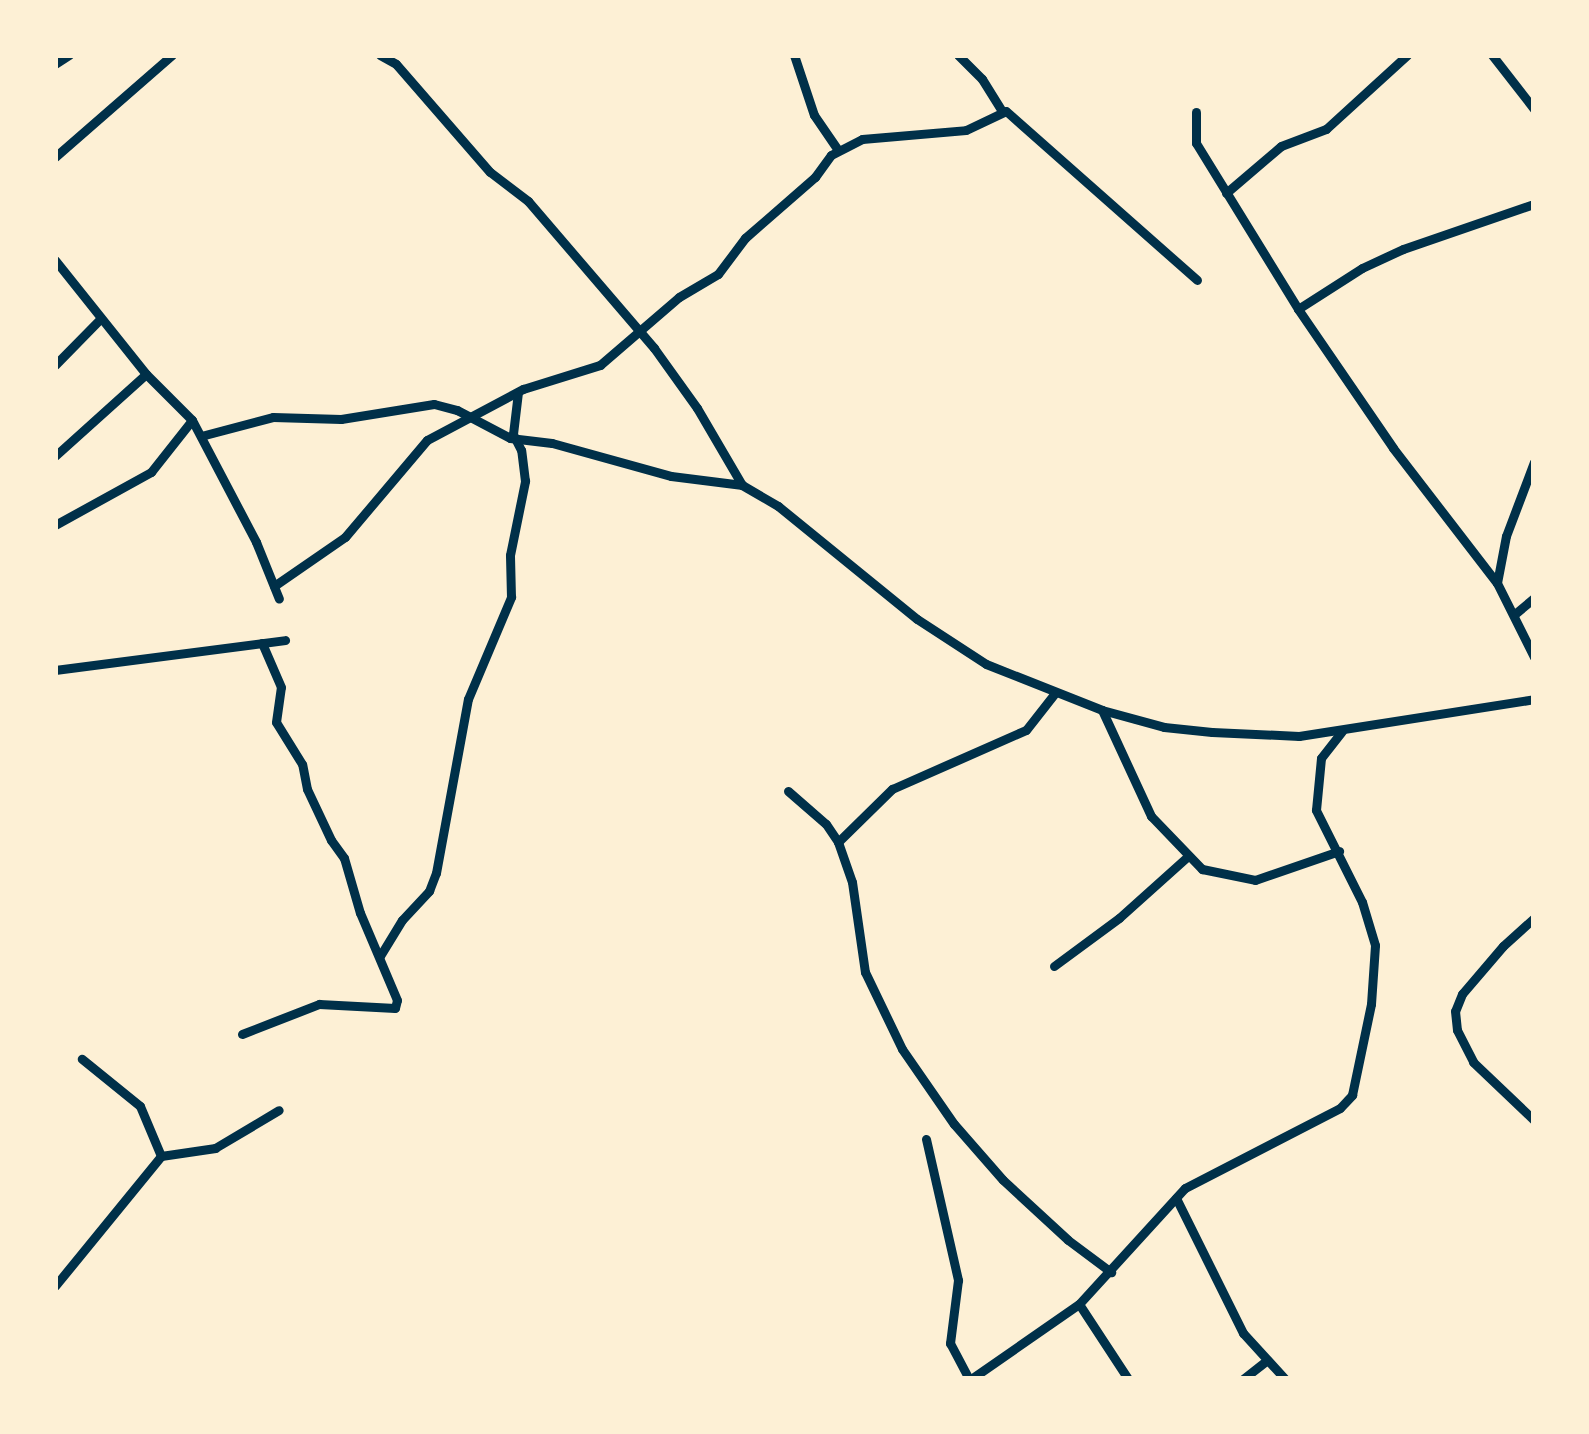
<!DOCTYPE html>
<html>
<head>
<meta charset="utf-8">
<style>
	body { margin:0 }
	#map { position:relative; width:1589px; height:1434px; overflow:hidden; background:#fdf0d5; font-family:Rubik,sans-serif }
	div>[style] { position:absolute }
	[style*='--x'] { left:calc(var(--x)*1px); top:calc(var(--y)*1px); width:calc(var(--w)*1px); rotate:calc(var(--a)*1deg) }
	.minor>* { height:9px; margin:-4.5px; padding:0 4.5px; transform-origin:4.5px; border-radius:4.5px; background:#003049 }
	span { translate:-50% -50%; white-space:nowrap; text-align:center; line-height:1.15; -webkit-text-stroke:9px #fdf0d5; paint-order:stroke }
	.frame { position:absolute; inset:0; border:58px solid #fdf0d5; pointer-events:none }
</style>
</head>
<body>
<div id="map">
	<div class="minor">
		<div style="--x:380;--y:55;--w:18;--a:29"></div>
		<div style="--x:396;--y:64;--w:143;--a:49"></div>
		<div style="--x:490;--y:172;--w:48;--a:37.3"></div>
		<div style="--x:528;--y:201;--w:194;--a:49.4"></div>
		<div style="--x:654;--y:348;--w:74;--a:54.4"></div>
		<div style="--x:697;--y:408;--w:89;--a:59.7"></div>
		<div style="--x:742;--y:485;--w:42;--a:30.3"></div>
		<div style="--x:778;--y:506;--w:179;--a:39.1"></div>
		<div style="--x:917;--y:619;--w:82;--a:33.1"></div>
		<div style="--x:986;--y:664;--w:125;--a:21.6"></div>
		<div style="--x:1102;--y:710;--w:64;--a:15.3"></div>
		<div style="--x:1164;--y:727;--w:48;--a:5.9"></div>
		<div style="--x:1212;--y:732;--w:87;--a:2.6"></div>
		<div style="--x:1299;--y:736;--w:238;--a:-8.9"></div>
		<div style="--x:794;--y:55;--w:63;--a:71.6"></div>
		<div style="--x:814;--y:115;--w:42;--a:55.6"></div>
		<div style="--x:958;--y:55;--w:34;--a:45"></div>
		<div style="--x:982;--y:79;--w:36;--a:58"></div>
		<div style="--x:1492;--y:55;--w:68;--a:52.1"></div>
		<div style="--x:55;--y:64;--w:17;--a:-33"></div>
		<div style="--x:1196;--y:112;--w:31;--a:90"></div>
		<div style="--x:1196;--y:143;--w:195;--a:58.4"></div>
		<div style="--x:1298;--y:309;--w:168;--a:55.6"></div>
		<div style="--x:1393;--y:448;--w:170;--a:52.4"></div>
		<div style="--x:1497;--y:583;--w:83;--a:63.4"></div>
		<div style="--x:55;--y:157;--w:155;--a:-41.1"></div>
		<div style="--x:1226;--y:193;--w:72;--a:-40.5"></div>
		<div style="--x:1281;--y:146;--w:48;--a:-20.7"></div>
		<div style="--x:1326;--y:129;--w:110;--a:-42.4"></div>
		<div style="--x:55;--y:260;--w:146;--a:51.4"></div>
		<div style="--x:146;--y:374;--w:65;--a:45"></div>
		<div style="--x:192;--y:420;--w:138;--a:62.3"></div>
		<div style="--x:256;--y:542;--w:61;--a:68"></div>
		<div style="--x:1298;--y:309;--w:76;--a:-32.6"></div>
		<div style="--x:1362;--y:268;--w:45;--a:-24.9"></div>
		<div style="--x:1403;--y:249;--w:139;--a:-19"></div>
		<div style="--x:55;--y:365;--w:64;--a:-45.6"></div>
		<div style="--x:201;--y:436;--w:74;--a:-14.8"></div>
		<div style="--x:273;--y:417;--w:68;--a:1.7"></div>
		<div style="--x:341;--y:419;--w:94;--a:-9.2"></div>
		<div style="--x:434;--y:404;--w:24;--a:15"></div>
		<div style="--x:457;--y:410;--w:60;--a:27.8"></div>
		<div style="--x:510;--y:438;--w:42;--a:6.8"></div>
		<div style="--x:552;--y:443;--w:123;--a:15.5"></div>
		<div style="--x:671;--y:476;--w:72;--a:7.2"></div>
		<div style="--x:55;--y:456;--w:122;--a:-42"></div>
		<div style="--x:55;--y:525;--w:110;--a:-28.9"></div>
		<div style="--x:151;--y:472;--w:66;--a:-51.7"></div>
		<div style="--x:1497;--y:583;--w:48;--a:-79.2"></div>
		<div style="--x:1506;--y:536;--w:79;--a:-69.3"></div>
		<div style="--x:274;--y:586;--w:86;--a:-34.6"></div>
		<div style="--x:345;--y:537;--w:127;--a:-49.8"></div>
		<div style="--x:427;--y:440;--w:109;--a:-28"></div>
		<div style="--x:523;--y:389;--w:81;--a:-17.3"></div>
		<div style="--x:600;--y:365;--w:104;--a:-40.7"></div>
		<div style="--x:679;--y:297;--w:45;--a:-30.5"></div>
		<div style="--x:718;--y:274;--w:45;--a:-53.1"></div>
		<div style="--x:745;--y:238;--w:93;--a:-41.1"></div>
		<div style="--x:815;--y:177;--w:27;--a:-54"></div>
		<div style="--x:831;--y:155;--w:35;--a:-27"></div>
		<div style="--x:862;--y:139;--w:104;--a:-4.9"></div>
		<div style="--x:966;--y:130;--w:44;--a:-25.4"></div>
		<div style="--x:1006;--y:111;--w:255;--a:41.5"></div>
		<div style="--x:1516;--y:613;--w:23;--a:-40"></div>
		<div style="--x:55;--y:670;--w:232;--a:-7.4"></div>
		<div style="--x:1102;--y:710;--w:117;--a:65.2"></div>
		<div style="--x:1151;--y:816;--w:74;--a:46.1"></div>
		<div style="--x:1202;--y:869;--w:54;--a:11.7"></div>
		<div style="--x:1255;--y:880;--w:89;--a:-19"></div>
		<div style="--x:788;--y:791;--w:50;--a:41"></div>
		<div style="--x:826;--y:824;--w:22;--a:56"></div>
		<div style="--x:838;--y:842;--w:42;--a:70.7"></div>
		<div style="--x:852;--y:882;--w:91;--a:81.8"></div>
		<div style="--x:865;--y:972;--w:85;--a:64.3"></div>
		<div style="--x:902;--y:1049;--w:91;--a:55.3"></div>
		<div style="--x:954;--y:1124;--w:74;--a:48.8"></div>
		<div style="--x:1003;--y:1180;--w:88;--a:42.7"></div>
		<div style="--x:1068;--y:1240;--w:54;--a:36.7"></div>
		<div style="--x:838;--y:842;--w:76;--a:-44.5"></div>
		<div style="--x:892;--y:789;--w:146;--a:-23.8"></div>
		<div style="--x:1026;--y:730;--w:47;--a:-51.9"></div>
		<div style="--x:1534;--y:918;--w:42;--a:137.9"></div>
		<div style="--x:1503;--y:946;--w:63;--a:130.5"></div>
		<div style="--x:1462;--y:994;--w:18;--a:112"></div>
		<div style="--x:1455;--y:1011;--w:19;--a:84"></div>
		<div style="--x:1457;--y:1030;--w:36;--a:63"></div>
		<div style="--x:1473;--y:1062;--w:84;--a:43.6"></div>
		<div style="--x:380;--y:956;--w:42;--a:-58.6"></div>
		<div style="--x:402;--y:920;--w:40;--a:-47"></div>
		<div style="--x:429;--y:891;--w:19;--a:-69"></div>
		<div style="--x:436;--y:873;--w:177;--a:-79.6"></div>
		<div style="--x:468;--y:699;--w:111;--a:-67.1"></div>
		<div style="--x:511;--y:597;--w:42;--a:-91.4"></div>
		<div style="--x:510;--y:555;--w:76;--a:-78.5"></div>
		<div style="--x:525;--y:481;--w:31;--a:-97"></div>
		<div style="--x:521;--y:450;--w:18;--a:-117"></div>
		<div style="--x:513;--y:434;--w:42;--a:-83.2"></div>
		<div style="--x:1054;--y:966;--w:81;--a:-36.4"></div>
		<div style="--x:1119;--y:918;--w:91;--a:-41.9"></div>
		<div style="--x:242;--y:1034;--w:83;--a:-21.3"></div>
		<div style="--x:319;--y:1004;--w:76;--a:3"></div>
		<div style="--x:395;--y:1008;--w:8;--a:-76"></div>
		<div style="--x:397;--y:1000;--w:95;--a:-113"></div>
		<div style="--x:360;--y:913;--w:57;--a:-106.2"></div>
		<div style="--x:344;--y:858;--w:22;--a:-126"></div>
		<div style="--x:331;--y:840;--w:56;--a:-115.2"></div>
		<div style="--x:307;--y:789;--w:25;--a:-101"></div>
		<div style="--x:302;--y:764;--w:49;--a:-121.8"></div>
		<div style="--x:276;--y:722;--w:35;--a:-82"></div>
		<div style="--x:281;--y:687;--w:48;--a:-113.4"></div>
		<div style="--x:926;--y:1139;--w:145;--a:77.2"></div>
		<div style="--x:958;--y:1280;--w:64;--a:97.2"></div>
		<div style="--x:950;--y:1343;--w:41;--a:62.2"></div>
		<div style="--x:161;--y:1156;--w:55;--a:-8.4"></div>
		<div style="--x:215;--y:1148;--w:74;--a:-30.7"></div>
		<div style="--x:1176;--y:1198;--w:151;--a:63.6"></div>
		<div style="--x:1243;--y:1333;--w:62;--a:47.6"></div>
		<div style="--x:55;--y:1286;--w:168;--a:-50.8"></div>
		<div style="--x:161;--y:1156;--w:54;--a:-112.8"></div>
		<div style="--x:140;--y:1106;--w:75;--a:-141"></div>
		<div style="--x:1079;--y:1304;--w:90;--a:56.8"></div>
		<div style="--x:971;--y:1379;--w:131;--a:-34.8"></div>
		<div style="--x:1079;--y:1304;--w:157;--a:-47.6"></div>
		<div style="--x:1185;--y:1188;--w:174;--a:-27.3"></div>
		<div style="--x:1340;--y:1108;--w:18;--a:-47"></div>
		<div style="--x:1352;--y:1095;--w:93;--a:-78.2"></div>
		<div style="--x:1371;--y:1004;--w:59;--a:-86.1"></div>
		<div style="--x:1375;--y:945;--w:45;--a:-106.8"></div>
		<div style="--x:1362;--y:902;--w:103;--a:-116.6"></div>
		<div style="--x:1316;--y:810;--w:52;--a:-84.5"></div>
		<div style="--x:1321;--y:758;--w:34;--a:-52"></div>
		<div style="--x:1243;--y:1379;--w:29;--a:-38"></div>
	</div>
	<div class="frame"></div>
</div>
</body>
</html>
